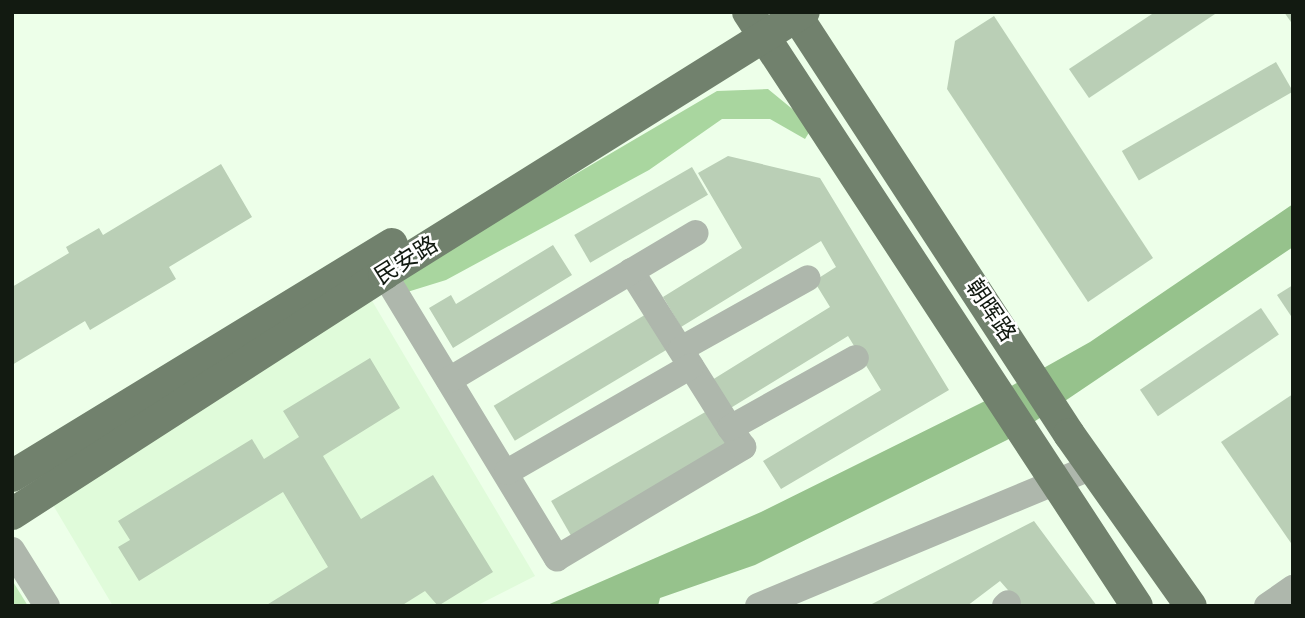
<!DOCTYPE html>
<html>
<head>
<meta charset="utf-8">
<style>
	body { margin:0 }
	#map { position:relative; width:1305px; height:618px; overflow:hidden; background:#edffe9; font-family:Arial,"Noto Sans SC",sans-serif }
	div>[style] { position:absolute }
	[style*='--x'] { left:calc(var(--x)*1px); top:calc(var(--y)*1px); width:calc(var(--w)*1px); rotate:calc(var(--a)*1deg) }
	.built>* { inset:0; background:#e0fbda }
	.green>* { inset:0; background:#c3eaba }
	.forest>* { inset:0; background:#a9d69f }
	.water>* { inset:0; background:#96c28c }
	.building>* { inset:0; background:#bacfb6; transform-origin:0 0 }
	.minor>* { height:26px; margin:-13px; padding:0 13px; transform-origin:13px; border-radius:13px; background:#aeb7ac }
	.major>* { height:32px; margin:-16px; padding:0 16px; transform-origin:16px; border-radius:16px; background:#71816d }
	span { translate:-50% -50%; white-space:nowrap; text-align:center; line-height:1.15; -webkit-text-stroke:5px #fff; paint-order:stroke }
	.street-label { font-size:23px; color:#121a11 }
	.frame { position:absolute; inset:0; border:14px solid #121a11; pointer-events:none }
</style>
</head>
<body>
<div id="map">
	<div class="built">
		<div style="clip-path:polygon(368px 294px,535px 576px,476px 606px,113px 606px,53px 505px)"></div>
	</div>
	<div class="green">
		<div style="clip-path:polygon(12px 580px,28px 606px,12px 606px)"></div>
	</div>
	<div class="forest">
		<div style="clip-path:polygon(768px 89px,813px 126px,805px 139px,770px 119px,722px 119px,649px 170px,446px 280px,404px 293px,395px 280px,717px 91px)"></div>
	</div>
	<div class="water">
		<div style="clip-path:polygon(1293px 204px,1293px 247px,1007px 440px,755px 565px,660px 598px,658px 606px,545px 606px,761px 512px,983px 402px,1090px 342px)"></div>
	</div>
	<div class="building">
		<div style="clip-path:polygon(1155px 12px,1218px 12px,1089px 98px,1069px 69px)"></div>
		<div style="clip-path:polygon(1284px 12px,1293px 12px,1293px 25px)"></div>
		<div style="clip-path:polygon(994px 16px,1153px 258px,1088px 302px,947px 89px,955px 41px)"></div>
		<div style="left:1276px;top:62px;width:34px;height:178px;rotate:60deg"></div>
		<div style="clip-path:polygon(728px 156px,820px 178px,949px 390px,781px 489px,763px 461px,881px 390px,848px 336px,729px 409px,712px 380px,830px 307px,814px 281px,836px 267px,821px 241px,681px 327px,663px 297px,742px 248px,698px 173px)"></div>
		<div style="clip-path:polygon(221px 164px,252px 217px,169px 267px,176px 279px,90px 330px,85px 321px,12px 365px,12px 287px,69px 253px,66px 247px,99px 228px,103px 235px)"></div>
		<div style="left:692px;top:167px;width:32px;height:136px;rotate:60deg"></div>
		<div style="clip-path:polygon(553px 245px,572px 275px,453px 348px,429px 308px,451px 295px,456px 304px)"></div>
		<div style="clip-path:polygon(1293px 285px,1293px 319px,1277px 295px)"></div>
		<div style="left:1261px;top:308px;width:32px;height:146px;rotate:56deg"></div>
		<div style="left:648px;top:313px;width:41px;height:180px;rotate:59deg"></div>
		<div style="clip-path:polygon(370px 358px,400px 408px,323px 456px,361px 519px,433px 475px,493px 572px,438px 606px,425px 591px,401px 606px,265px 606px,328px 567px,283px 492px,139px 581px,118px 547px,130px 540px,118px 521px,252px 439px,264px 459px,299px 437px,283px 411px)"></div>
		<div style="clip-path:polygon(1293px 394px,1293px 546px,1221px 442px)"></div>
		<div style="left:707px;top:411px;width:40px;height:180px;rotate:60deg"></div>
		<div style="clip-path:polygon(1034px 521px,1097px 606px,1022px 606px,1000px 581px,967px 606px,868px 606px)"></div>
	</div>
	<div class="minor">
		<div style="--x:631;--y:271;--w:186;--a:57.8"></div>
		<div style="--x:384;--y:274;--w:333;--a:58.7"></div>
		<div style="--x:557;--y:558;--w:217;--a:-30.8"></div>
		<div style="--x:743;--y:447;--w:23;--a:-124"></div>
		<div style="--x:730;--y:428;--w:144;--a:-29.1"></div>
		<div style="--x:681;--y:349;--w:145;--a:-29.2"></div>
		<div style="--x:449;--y:380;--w:287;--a:-30.8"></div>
		<div style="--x:507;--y:472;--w:212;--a:-29.9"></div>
		<div style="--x:12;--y:550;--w:66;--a:58"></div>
		<div style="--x:758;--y:606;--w:362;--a:-22.6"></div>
		<div style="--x:1005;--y:606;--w:4;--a:-45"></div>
		<div style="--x:1267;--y:606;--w:32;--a:-35"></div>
	</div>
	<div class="major">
		<div style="--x:748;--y:12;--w:710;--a:56.78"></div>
		<div style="--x:794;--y:12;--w:504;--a:56.91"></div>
		<div style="--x:1069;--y:434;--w:211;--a:54.7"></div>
		<div style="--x:12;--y:476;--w:445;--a:-31.4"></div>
		<div style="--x:12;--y:514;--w:443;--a:-32.8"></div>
		<div style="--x:384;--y:274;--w:495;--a:-32"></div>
	</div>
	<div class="street-label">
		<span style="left:406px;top:260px;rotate:-32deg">民安路</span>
		<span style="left:991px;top:310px;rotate:56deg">朝晖路</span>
	</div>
	<div class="frame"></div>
</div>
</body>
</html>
